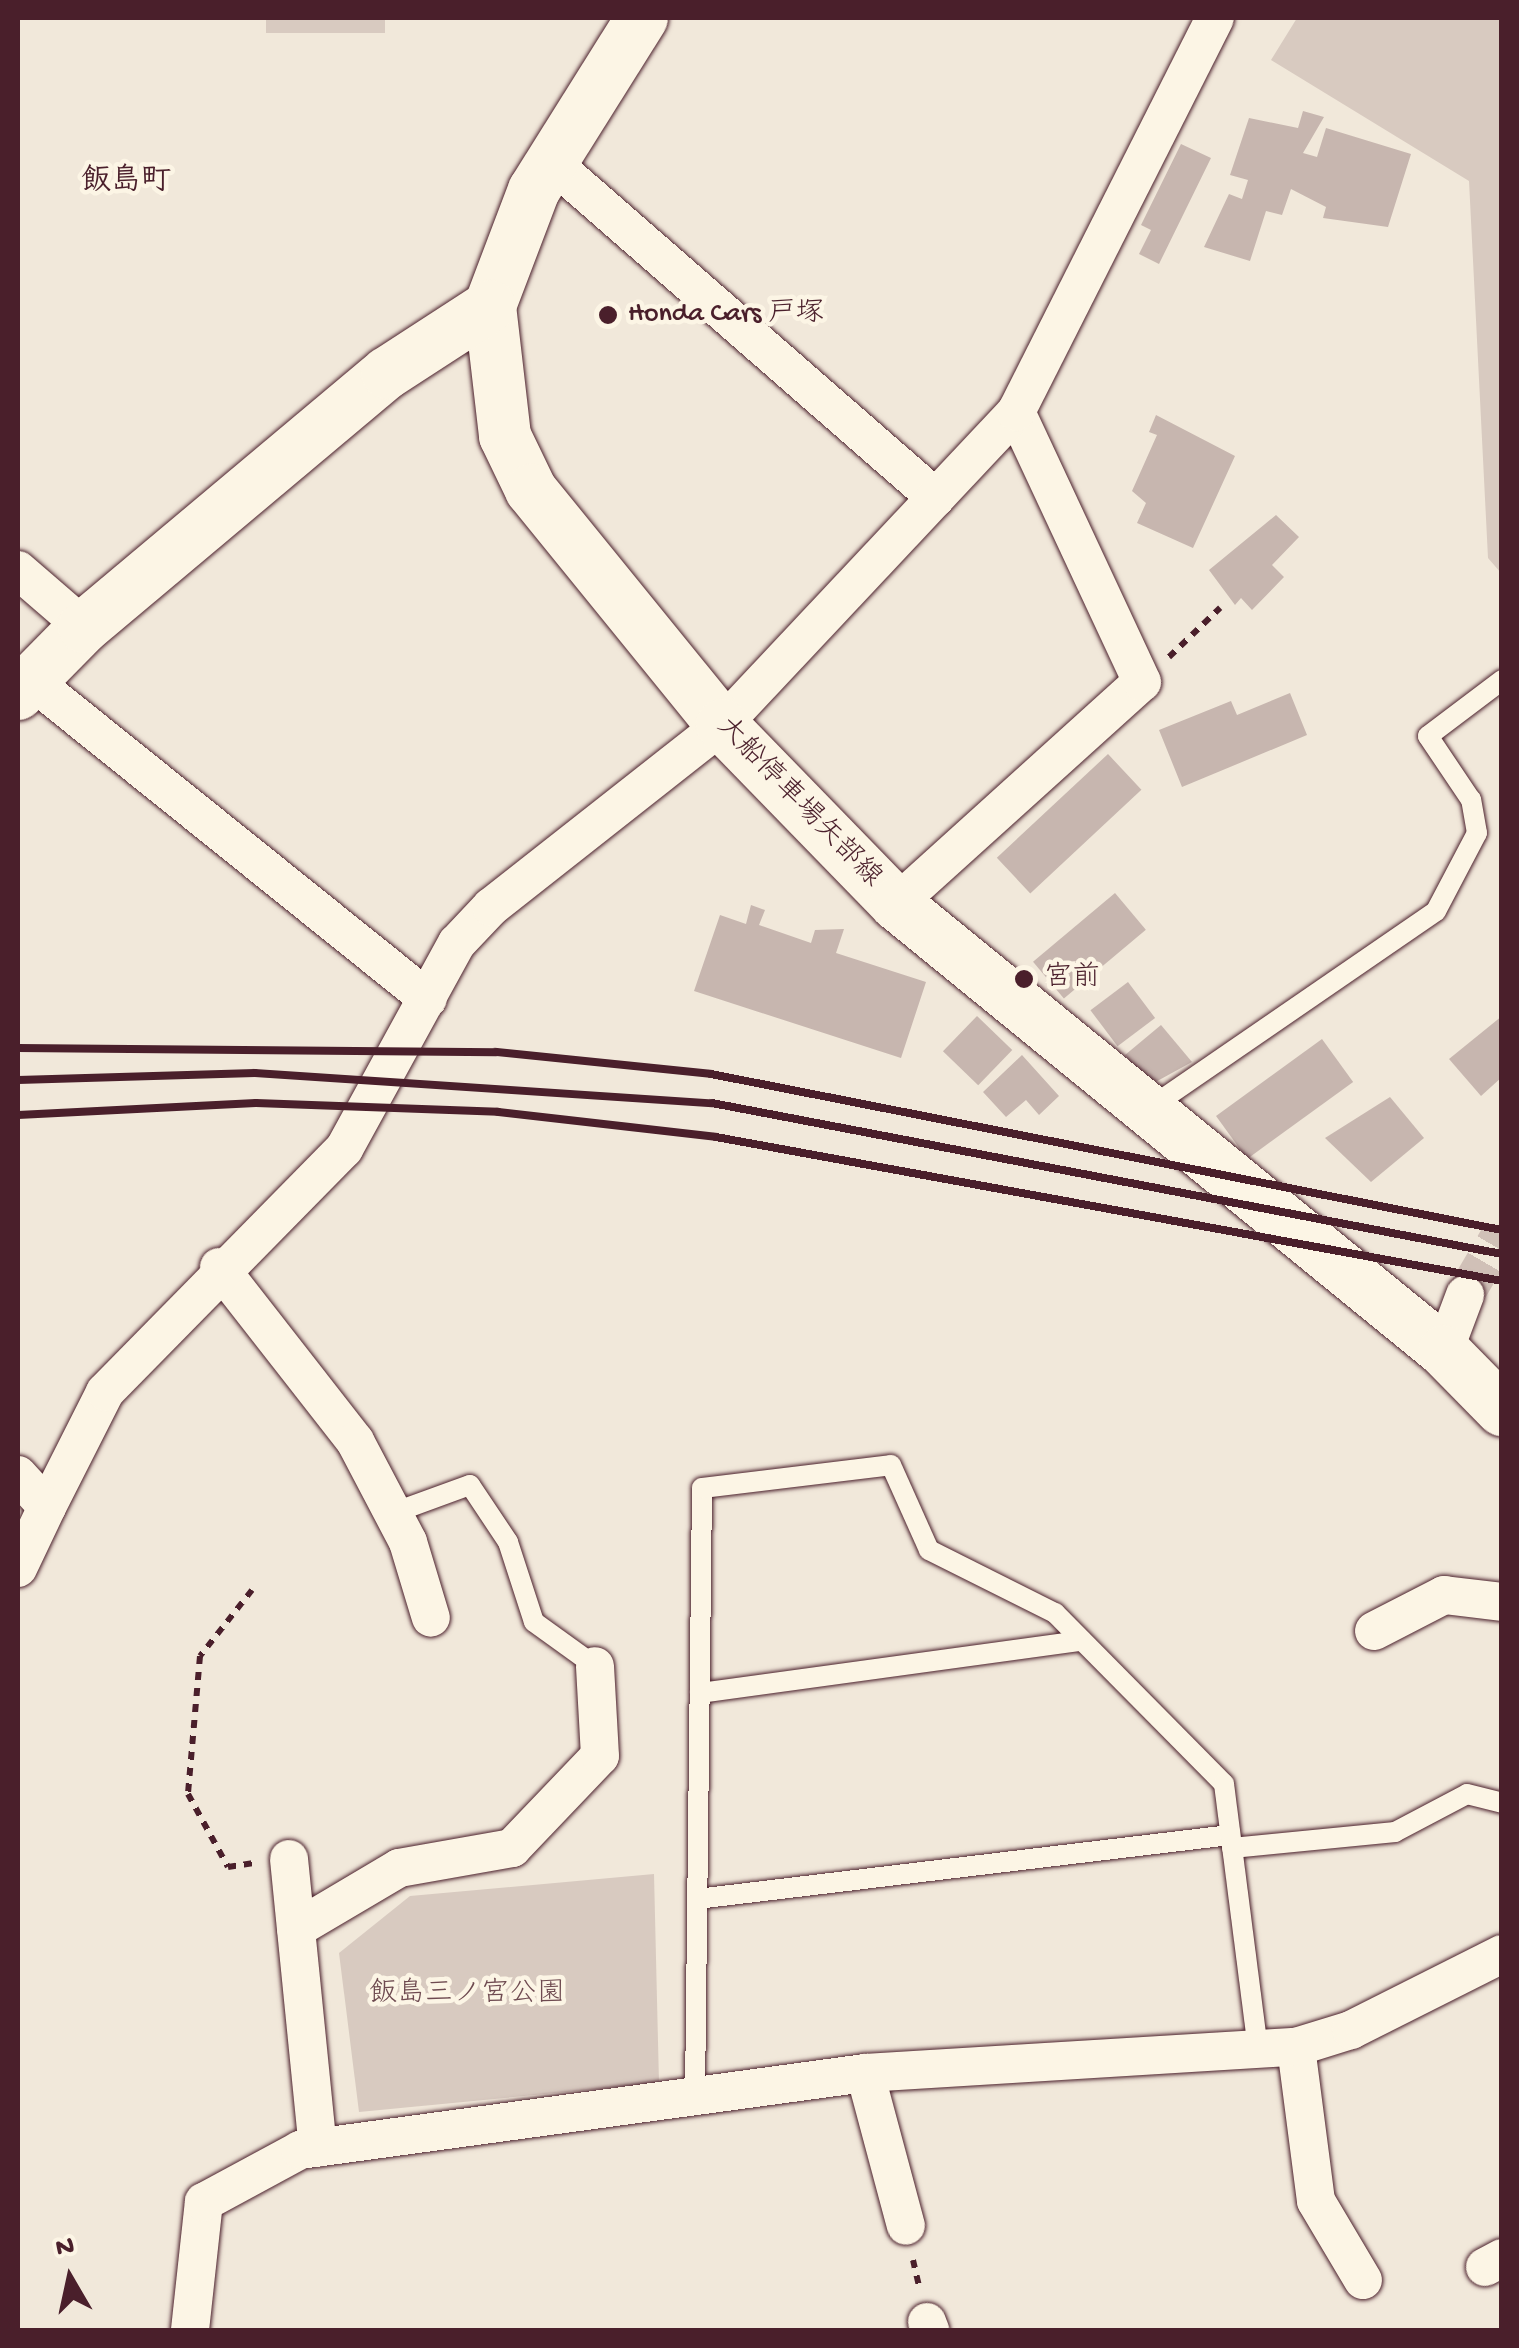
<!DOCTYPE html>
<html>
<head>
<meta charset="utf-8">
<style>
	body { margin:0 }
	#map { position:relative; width:1519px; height:2348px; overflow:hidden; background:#f1e8da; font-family:"Gochi Hand","Klee One",sans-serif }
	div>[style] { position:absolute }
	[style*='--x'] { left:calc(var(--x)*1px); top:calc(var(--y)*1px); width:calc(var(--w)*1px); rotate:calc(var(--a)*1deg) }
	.green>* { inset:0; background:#d8cac0; transform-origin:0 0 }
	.building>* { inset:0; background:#c7b6af; transform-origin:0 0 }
	.street-tunnel>* { height:38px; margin-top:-19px; transform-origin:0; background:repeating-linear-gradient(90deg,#d0c0b7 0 38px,transparent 0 57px) }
	.path>* { height:6px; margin-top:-3px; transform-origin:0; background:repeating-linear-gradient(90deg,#4a1f2b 0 8px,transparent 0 16px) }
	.roads { filter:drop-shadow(0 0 2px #4a1f2b) drop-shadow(0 0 2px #4a1f2b) }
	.lane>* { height:20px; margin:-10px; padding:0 10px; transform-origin:10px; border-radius:10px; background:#fcf5e5 }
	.street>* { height:38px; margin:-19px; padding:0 19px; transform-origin:19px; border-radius:19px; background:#fcf5e5 }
	.secondary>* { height:52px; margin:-26px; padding:0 26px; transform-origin:26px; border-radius:26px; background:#fcf5e5 }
	.rail>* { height:8px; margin:-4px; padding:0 4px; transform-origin:4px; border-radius:4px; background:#4a1f2b }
	.dots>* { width:28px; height:28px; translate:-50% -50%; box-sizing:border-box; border:5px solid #fcf5e5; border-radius:50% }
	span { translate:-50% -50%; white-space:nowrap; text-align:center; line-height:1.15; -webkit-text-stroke:9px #fcf5e5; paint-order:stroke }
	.poi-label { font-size:28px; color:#4a1f2b }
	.left { translate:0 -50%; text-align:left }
	.street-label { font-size:28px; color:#4a1f2b }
	.park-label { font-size:28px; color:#6e4a50 }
	.neighbourhood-label { font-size:30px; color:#4a1f2b; font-weight:700 }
	.frame { position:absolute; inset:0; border:20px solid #4a1f2b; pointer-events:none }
	.north { position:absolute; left:20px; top:2228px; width:100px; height:100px; -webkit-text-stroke:8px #fcf5e5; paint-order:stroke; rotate:351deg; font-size:28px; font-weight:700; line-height:40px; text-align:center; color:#4a1f2b }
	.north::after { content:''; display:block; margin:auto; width:35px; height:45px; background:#4a1f2b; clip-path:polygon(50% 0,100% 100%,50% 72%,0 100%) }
</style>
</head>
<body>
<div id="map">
	<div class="green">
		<div style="left:266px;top:18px;width:119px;height:15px"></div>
		<div style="clip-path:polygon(1297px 18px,1501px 18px,1501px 573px,1488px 558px,1469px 181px,1271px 60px)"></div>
		<div style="clip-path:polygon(654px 1874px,659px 2083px,359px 2112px,339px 1953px,410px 1896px)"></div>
	</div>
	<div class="building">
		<div style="clip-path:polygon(1303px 111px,1324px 117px,1303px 153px,1317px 157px,1326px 128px,1411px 154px,1388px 227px,1323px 218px,1326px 207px,1291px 189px,1282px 215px,1266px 211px,1250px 261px,1204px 247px,1229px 194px,1242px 199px,1248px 180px,1230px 175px,1249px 118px,1298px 128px)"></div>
		<div style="clip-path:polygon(1181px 144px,1211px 158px,1159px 264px,1139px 254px,1151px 230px,1141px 225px)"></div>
		<div style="clip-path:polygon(1156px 415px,1235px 456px,1193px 548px,1137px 523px,1146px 503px,1132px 491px,1157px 435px,1149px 432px)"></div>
		<div style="clip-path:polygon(1276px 515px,1299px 537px,1272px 565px,1284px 577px,1252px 610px,1241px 598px,1235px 605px,1209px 570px)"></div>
		<div style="clip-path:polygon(1290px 693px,1307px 735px,1182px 787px,1159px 730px,1231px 701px,1237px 715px)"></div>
		<div style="left:1108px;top:754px;width:49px;height:152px;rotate:47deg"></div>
		<div style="left:1115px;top:893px;width:48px;height:107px;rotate:50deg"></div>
		<div style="clip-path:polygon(751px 905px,765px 910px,759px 925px,811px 943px,815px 930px,844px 929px,836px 953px,926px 982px,901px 1058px,694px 991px,720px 915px,746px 924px)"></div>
		<div style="left:1128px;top:982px;width:45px;height:47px;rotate:53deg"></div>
		<div style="left:977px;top:1016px;width:49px;height:49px;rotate:44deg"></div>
		<div style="clip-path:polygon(1502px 1016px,1502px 1077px,1481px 1096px,1449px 1059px)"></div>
		<div style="clip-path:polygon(1161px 1025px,1192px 1062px,1150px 1085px,1125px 1055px)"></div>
		<div style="left:1322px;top:1039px;width:53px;height:131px;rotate:54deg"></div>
		<div style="clip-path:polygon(1022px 1055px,1059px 1096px,1039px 1115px,1026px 1100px,1006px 1117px,983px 1092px)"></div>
		<div style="clip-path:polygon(1390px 1097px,1424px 1138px,1371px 1182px,1325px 1138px)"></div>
	</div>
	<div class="street-tunnel">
		<div style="--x:1465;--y:1295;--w:73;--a:-59.6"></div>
	</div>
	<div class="path">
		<div style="--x:1169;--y:657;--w:71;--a:-43.9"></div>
		<div style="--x:252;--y:1590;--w:84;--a:128.2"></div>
		<div style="--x:200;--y:1656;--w:139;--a:95"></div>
		<div style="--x:188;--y:1794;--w:83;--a:61.3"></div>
		<div style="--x:228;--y:1867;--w:26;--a:-9"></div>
		<div style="--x:913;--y:2260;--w:27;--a:77"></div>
	</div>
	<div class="roads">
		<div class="lane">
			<div style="--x:1148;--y:1109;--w:349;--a:-34.5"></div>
			<div style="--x:1436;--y:911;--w:88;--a:-62.3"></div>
			<div style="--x:1477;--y:833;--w:34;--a:-100"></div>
			<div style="--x:1471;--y:800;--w:77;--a:-123.9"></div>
			<div style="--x:1428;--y:736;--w:93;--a:-37.1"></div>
			<div style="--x:393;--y:1513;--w:82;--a:-20"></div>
			<div style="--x:470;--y:1485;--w:69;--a:56.3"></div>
			<div style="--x:508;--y:1542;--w:84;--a:72"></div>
			<div style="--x:534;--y:1622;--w:75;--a:35.8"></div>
			<div style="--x:700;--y:1693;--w:385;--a:-7.8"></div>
			<div style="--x:1232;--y:1848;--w:164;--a:-5.6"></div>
			<div style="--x:1395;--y:1832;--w:81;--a:-27.8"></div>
			<div style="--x:1467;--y:1794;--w:36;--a:14"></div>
			<div style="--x:697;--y:1899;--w:537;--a:-6.85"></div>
			<div style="--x:695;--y:2096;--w:608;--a:-89.34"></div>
			<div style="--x:702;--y:1488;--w:190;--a:-6.9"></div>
			<div style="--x:891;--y:1465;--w:93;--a:65.9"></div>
			<div style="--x:929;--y:1550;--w:141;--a:26.6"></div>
			<div style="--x:1055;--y:1613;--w:240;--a:45.3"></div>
			<div style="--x:1224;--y:1784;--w:268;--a:82.7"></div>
		</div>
		<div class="street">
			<div style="--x:550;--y:161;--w:512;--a:41.12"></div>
			<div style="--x:18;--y:570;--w:87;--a:40.8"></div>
			<div style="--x:31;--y:680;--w:509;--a:38.78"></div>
			<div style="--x:896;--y:904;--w:331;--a:-42.1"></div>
			<div style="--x:1142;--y:682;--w:298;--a:-115"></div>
			<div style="--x:219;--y:1267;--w:221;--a:52"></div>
			<div style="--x:355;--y:1441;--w:114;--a:62.3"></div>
			<div style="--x:408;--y:1542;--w:79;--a:73.2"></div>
			<div style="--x:1444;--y:1351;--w:60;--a:-69.4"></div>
			<div style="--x:18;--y:1475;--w:43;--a:47.8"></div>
			<div style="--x:47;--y:1507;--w:129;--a:-63.2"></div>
			<div style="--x:105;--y:1392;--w:341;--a:-45.5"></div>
			<div style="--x:344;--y:1149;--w:235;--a:-61.3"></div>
			<div style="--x:457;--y:943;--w:50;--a:-46.6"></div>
			<div style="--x:491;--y:907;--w:294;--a:-38.2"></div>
			<div style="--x:722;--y:725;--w:429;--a:-46.8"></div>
			<div style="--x:1016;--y:412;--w:441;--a:-63.2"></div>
			<div style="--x:18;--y:1568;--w:68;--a:-64.6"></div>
			<div style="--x:1374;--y:1631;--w:79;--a:-27.2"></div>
			<div style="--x:1444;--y:1595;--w:58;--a:6.9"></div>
			<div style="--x:289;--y:1859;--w:290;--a:84.3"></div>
			<div style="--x:296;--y:1929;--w:120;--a:-30.6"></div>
			<div style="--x:399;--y:1868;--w:115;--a:-10"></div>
			<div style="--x:512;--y:1848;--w:127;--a:-46.3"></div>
			<div style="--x:600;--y:1756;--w:90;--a:-93.2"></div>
			<div style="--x:1296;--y:2047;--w:155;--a:82.6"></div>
			<div style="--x:1316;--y:2201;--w:92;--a:59.3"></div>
			<div style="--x:865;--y:2073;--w:158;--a:75"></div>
			<div style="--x:1485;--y:2267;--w:19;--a:-28"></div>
			<div style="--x:927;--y:2322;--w:9;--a:69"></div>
			<div style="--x:190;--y:2330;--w:129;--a:-83.8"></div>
			<div style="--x:204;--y:2202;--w:109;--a:-28.4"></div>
			<div style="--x:300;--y:2150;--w:570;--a:-7.76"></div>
			<div style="--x:865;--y:2073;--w:432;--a:-3.5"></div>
			<div style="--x:1296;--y:2047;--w:58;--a:-17.2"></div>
			<div style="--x:1351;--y:2030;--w:169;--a:-26.7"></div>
		</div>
		<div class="secondary">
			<div style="--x:642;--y:18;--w:203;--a:122.1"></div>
			<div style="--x:534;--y:190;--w:124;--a:110.8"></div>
			<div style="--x:490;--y:306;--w:131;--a:83.4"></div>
			<div style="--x:505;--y:436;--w:60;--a:64.3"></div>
			<div style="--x:531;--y:490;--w:303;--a:50.9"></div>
			<div style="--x:722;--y:725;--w:250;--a:45.8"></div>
			<div style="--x:896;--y:904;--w:707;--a:39.2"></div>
			<div style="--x:1444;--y:1351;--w:83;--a:45.5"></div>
			<div style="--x:18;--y:694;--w:94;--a:-45.4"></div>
			<div style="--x:84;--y:627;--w:395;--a:-40"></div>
			<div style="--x:387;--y:373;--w:123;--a:-33"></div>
		</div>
	</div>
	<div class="rail">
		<div style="--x:18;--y:1048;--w:478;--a:0.5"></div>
		<div style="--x:496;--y:1052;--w:216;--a:5.8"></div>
		<div style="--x:711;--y:1074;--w:806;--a:11.16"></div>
		<div style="--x:18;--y:1080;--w:237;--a:-1.7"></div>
		<div style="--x:255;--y:1073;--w:458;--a:3.8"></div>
		<div style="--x:712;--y:1103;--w:804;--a:10.82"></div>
		<div style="--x:18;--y:1115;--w:238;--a:-2.9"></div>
		<div style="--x:256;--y:1103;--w:242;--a:2.1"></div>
		<div style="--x:498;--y:1112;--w:219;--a:6.5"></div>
		<div style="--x:716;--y:1137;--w:799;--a:10.38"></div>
	</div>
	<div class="dots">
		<div style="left:608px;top:315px;background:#4a1f2b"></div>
		<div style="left:1024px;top:979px;background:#4a1f2b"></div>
	</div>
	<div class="poi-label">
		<span class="left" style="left:628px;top:315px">Honda Cars 戸塚</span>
		<span class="left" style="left:1044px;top:979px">宮前</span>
	</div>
	<div class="street-label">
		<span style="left:798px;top:803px;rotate:46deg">大船停車場矢部線</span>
	</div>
	<div class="park-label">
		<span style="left:467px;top:1995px">飯島三ノ宮公園</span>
	</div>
	<div class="neighbourhood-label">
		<span style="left:126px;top:183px">飯島町</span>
	</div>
	<div class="frame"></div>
	<div class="north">N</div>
</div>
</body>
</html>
